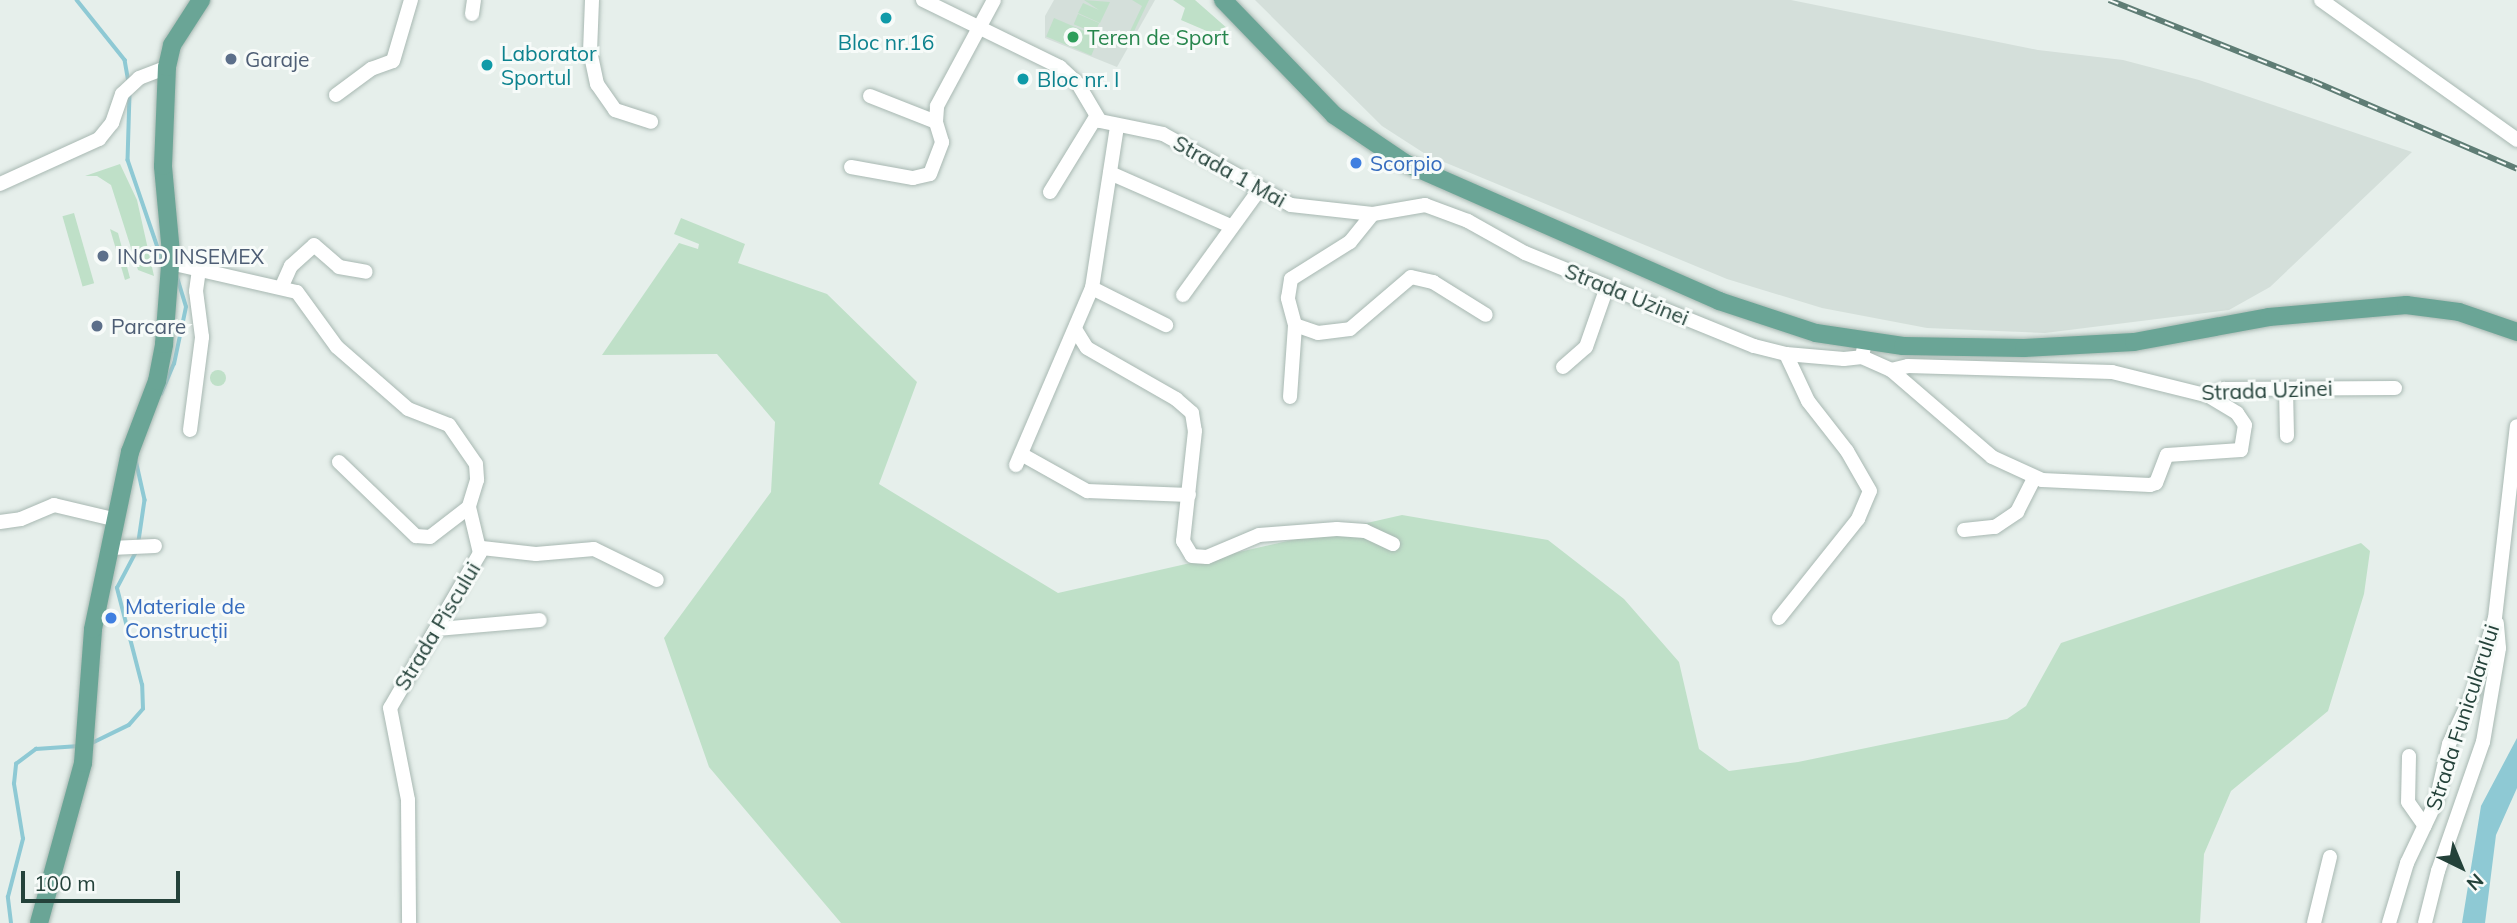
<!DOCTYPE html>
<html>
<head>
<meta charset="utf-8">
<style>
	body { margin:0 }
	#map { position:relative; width:2517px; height:923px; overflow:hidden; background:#e6efeb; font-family:Mulish,sans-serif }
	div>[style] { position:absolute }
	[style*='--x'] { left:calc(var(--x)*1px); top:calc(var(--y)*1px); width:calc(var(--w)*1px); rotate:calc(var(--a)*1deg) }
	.built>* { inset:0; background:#d4dfda }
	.green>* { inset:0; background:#bfe0c8; transform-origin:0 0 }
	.round { border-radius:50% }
	.water>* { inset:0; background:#8ec9d4 }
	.stream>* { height:3.5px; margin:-1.75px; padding:0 1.75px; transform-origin:1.75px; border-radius:1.75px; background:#8ec9d4 }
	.roads { filter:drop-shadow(0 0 2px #a8b8b2) drop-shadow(0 0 2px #a8b8b2) }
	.minor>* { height:14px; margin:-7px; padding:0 7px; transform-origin:7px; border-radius:7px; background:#fff }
	.major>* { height:18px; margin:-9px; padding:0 9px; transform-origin:9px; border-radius:9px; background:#6aa596 }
	.rail>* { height:6px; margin-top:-3px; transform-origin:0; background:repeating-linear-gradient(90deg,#f7fbf9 0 10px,#5f7d75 0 20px); box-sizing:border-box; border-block:2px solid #5f7d75 }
	.dots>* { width:19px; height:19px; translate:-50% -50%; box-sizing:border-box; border:4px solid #f7fbf9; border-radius:50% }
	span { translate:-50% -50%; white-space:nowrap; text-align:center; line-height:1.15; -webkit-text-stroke:6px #f7fbf9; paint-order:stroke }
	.leisure-label { font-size:21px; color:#27864d }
	.left { translate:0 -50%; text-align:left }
	.culture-label { font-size:21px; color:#0d838f }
	.service-label { font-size:21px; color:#4e5e75 }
	.shop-label { font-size:21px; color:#366cbe }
	.street-label { font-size:21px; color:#24423a }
	.north { position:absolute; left:2426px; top:832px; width:70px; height:70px; -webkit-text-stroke:5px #f7fbf9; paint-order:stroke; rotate:137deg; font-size:19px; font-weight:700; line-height:28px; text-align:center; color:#24423a }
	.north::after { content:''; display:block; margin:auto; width:24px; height:32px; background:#24423a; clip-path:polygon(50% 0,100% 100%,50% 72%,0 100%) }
	.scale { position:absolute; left:21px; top:871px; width:159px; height:32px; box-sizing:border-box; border:4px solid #24423a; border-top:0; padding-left:9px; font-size:21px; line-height:24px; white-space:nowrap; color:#24423a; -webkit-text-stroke:5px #f7fbf9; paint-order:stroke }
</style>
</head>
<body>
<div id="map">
	<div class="built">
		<div style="clip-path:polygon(1054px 0,1155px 0,1117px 67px,1045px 38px,1045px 16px)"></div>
		<div style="clip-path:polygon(1255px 0,1791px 0,2038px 50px,2123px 60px,2199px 80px,2412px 152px,2270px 287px,2229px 310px,2045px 333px,1927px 328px,1822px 308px,1727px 279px,1427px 155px,1382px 126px)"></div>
	</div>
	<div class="green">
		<div style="clip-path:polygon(1084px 0,1110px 2px,1100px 23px,1078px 13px,1083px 3px,1099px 10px)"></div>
		<div style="clip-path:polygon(1132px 0,1149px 0,1126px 48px,1123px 46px,1142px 6px)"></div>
		<div style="clip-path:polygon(1173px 0,1195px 0,1228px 29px,1223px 38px,1181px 20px,1185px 8px)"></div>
		<div style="left:1078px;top:14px;width:23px;height:11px;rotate:23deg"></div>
		<div style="left:1054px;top:18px;width:49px;height:20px;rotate:23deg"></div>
		<div style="clip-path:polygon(120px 164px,137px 200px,154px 276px,138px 270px,111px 185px,97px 176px,85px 176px)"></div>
		<div style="left:74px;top:213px;width:73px;height:12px;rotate:74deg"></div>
		<div style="clip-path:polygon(681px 218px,745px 244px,738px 263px,827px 294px,917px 382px,879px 484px,1058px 593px,1402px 515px,1548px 540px,1624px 599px,1679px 662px,1699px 749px,1729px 771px,1798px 762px,2007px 719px,2026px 706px,2061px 643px,2361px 543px,2370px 551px,2364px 594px,2328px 711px,2231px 791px,2204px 854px,2200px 923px,841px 923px,709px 767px,664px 638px,771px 492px,775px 422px,717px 354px,602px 355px,679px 243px,698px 249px,699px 244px,674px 234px)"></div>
		<div style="clip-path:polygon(110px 229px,118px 233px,130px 278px,125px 280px)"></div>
		<div class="round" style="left:210px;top:370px;width:16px;height:16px"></div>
	</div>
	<div class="water">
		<div style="clip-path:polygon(2517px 738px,2517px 788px,2496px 835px,2485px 923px,2462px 923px,2481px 806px)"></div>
	</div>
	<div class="stream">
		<div style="--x:77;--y:0;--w:77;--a:51.3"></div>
		<div style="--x:125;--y:60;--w:22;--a:80"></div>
		<div style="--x:130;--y:94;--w:66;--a:91.7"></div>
		<div style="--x:128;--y:160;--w:108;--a:71.1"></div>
		<div style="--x:161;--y:394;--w:33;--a:-67"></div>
		<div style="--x:174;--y:364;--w:58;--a:-78.1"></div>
		<div style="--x:186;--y:307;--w:30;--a:-107"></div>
		<div style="--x:136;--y:460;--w:41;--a:77.3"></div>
		<div style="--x:145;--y:500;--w:41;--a:98.3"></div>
		<div style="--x:90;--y:744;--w:43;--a:-26"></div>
		<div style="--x:129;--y:725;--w:21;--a:-49"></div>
		<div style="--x:143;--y:709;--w:24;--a:-92"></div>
		<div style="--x:142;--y:685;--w:100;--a:-104.5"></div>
		<div style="--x:117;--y:588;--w:41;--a:-62.2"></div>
		<div style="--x:11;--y:923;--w:26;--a:-97"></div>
		<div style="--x:8;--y:897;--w:60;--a:-75.5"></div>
		<div style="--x:23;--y:839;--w:56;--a:-99.3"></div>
		<div style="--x:14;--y:784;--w:20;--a:-84"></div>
		<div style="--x:16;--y:764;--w:25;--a:-37"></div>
		<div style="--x:36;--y:749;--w:43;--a:-4"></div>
	</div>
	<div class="roads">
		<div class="minor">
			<div style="--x:592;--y:0;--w:51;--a:92.2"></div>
			<div style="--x:590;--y:51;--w:34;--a:78"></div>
			<div style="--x:597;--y:84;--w:32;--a:55"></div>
			<div style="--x:615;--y:110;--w:38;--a:18"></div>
			<div style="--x:923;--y:0;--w:153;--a:26.1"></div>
			<div style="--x:1060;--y:67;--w:25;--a:43"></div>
			<div style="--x:1078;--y:84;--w:43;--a:59.3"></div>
			<div style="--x:1100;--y:121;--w:64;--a:11.7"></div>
			<div style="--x:1163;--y:134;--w:146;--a:29"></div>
			<div style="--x:1291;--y:205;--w:82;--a:6.3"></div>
			<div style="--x:1373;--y:214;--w:53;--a:-9.8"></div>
			<div style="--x:1425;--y:205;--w:46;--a:20.4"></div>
			<div style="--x:1468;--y:221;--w:65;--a:29.3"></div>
			<div style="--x:1525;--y:253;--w:247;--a:22.1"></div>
			<div style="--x:1754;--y:346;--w:33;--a:14"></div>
			<div style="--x:1786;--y:354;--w:58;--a:4.9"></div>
			<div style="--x:1844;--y:359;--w:18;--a:-6"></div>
			<div style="--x:1862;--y:357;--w:15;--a:-79"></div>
			<div style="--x:2321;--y:0;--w:241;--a:35.5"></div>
			<div style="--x:472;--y:14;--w:14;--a:-82"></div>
			<div style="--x:336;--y:95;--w:44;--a:-36.6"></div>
			<div style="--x:371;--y:69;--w:23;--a:-20"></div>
			<div style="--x:393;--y:61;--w:64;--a:-73.6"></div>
			<div style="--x:870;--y:96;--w:71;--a:21.5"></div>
			<div style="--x:851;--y:167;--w:63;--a:10.1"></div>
			<div style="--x:913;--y:178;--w:17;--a:-13"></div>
			<div style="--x:930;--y:174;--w:34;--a:-69"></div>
			<div style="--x:942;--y:142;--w:21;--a:-107"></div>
			<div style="--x:936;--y:122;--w:16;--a:-86"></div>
			<div style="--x:937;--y:106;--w:120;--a:-61.7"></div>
			<div style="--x:1110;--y:173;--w:132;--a:23.7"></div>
			<div style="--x:0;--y:184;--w:109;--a:-24.4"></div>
			<div style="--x:99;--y:139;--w:21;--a:-51"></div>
			<div style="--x:112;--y:123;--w:31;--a:-71"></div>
			<div style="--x:122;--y:94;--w:23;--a:-43"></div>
			<div style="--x:139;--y:78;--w:30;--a:-21"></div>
			<div style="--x:1050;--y:192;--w:88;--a:-58.5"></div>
			<div style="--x:170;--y:263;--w:130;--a:12.9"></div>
			<div style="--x:297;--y:292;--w:68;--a:54"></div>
			<div style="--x:337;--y:347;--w:94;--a:41.1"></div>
			<div style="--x:408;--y:409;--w:44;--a:21.3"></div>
			<div style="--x:449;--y:425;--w:47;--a:55.3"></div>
			<div style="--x:476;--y:464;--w:16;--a:86"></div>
			<div style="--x:477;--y:480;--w:28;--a:107"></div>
			<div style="--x:469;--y:507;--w:47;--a:76.6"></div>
			<div style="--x:480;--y:553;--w:179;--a:120.1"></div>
			<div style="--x:390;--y:708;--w:94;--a:78.9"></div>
			<div style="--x:408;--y:800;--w:123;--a:89.5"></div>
			<div style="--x:282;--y:286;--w:22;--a:-66"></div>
			<div style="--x:291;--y:266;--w:31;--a:-42"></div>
			<div style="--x:314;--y:245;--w:33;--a:41"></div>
			<div style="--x:339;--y:267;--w:27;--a:10"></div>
			<div style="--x:1092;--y:288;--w:83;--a:26.6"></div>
			<div style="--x:1183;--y:295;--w:130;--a:-54.1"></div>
			<div style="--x:1295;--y:325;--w:24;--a:19"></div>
			<div style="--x:1318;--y:333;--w:32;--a:-7"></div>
			<div style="--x:1350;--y:329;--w:80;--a:-40.4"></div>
			<div style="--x:1411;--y:277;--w:23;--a:13"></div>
			<div style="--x:1433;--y:282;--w:62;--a:31.9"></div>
			<div style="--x:1075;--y:329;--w:22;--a:58"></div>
			<div style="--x:1087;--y:348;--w:103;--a:29.8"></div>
			<div style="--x:1176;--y:399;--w:21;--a:41"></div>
			<div style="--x:1192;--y:413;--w:18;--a:81"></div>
			<div style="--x:1195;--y:431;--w:111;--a:96.2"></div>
			<div style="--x:1183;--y:541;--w:17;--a:59"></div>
			<div style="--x:1192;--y:556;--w:15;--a:4"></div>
			<div style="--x:1207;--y:557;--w:56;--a:-22.9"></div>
			<div style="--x:1259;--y:535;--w:78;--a:-4.4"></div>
			<div style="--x:1337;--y:529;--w:28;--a:4"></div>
			<div style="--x:1365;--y:531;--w:31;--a:25"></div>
			<div style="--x:1862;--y:357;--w:32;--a:24"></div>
			<div style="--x:1891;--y:370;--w:133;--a:40.7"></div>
			<div style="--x:1992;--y:457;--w:55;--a:24.7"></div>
			<div style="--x:2042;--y:480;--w:108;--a:2.7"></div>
			<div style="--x:2150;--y:485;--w:6;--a:-18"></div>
			<div style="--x:2156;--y:483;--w:30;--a:-69"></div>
			<div style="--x:2167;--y:455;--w:74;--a:-3.9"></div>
			<div style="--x:2241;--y:450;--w:25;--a:-81"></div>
			<div style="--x:2245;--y:425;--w:14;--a:-124"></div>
			<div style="--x:2237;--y:413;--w:33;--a:-149"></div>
			<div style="--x:1563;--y:367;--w:30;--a:-41"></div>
			<div style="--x:1586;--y:347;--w:64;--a:-70.7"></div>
			<div style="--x:1891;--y:370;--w:17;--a:-13"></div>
			<div style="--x:1908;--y:366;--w:204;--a:1.7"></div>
			<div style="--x:2112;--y:372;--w:100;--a:13.9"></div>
			<div style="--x:2209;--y:396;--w:17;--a:-25"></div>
			<div style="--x:2224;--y:389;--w:171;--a:-0.3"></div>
			<div style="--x:2286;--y:388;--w:48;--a:88.8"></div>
			<div style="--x:1290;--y:397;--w:72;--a:-86"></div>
			<div style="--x:1295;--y:325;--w:28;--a:-105"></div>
			<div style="--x:1288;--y:298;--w:19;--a:-81"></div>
			<div style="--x:1291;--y:279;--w:70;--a:-32.1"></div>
			<div style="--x:1350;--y:242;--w:36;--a:-51"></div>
			<div style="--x:190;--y:430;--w:94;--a:-82.6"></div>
			<div style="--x:202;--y:337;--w:46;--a:-97.4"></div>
			<div style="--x:196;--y:291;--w:22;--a:-82"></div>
			<div style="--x:1021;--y:454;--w:76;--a:29.3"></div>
			<div style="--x:1087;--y:491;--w:102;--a:2.2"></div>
			<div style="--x:339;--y:462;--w:107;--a:43.9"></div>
			<div style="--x:416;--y:536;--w:14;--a:4"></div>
			<div style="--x:430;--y:537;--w:49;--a:-37.6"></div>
			<div style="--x:1016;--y:465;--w:193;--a:-66.8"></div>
			<div style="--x:1092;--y:288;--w:164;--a:-81.2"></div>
			<div style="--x:0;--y:522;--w:21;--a:-8"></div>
			<div style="--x:21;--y:519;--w:36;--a:-23"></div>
			<div style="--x:54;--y:505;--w:65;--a:13.4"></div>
			<div style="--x:1964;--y:530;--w:31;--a:-6"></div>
			<div style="--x:1995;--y:527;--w:27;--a:-34"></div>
			<div style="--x:2017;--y:512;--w:37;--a:-63"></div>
			<div style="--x:111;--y:548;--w:44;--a:-2.6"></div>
			<div style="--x:482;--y:548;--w:54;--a:6.3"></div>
			<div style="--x:536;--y:554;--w:58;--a:-4.9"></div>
			<div style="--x:594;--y:549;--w:70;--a:26.2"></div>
			<div style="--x:1779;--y:618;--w:127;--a:-51.4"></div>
			<div style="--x:1858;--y:519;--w:30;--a:-67"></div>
			<div style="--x:1870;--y:491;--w:46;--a:-119.9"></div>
			<div style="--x:1847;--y:451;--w:63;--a:-128"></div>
			<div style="--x:1808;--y:401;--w:52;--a:-115.1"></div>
			<div style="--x:438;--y:629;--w:102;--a:-5"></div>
			<div style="--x:2409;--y:756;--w:46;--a:91.2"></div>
			<div style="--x:2408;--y:802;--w:29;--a:55"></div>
			<div style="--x:2314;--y:923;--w:68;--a:-76.4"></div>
			<div style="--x:2389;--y:923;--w:63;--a:-73.3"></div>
			<div style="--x:2407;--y:863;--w:68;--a:-64.6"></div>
			<div style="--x:2436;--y:802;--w:59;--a:-77.4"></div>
			<div style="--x:2449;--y:744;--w:54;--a:-64.9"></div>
			<div style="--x:2472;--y:695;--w:80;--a:-73.4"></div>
			<div style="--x:2495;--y:618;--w:193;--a:-83.5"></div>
			<div style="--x:2425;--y:923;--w:54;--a:-76"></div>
			<div style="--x:2438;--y:871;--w:137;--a:-70.8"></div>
			<div style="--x:2483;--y:742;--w:95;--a:-80.3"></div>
			<div style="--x:2499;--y:648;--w:25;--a:-95"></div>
		</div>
		<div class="major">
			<div style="--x:1223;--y:0;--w:160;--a:46"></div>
			<div style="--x:1334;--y:115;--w:86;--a:34.1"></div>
			<div style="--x:1405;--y:163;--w:343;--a:23.7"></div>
			<div style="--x:1719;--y:301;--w:102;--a:18.3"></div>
			<div style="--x:1816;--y:333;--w:88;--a:8.5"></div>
			<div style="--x:1903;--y:346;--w:121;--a:0.9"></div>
			<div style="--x:2024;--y:348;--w:110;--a:-3.1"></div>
			<div style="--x:2134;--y:342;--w:137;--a:-10.5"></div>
			<div style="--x:2269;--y:317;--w:138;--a:-5"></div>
			<div style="--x:2406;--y:305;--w:53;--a:7.5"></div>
			<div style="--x:2459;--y:312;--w:61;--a:19"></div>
			<div style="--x:39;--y:923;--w:166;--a:-74.6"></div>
			<div style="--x:83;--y:763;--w:134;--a:-85.7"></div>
			<div style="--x:93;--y:629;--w:181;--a:-78.2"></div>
			<div style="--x:130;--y:452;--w:76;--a:-69.2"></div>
			<div style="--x:157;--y:381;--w:38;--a:-79"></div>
			<div style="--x:164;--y:344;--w:91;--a:-85.6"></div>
			<div style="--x:171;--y:253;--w:87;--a:-95.3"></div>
			<div style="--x:163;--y:166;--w:99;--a:-87.7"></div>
			<div style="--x:167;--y:67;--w:23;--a:-77"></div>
			<div style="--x:172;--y:45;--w:54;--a:-57.2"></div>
		</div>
	</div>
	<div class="rail">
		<div style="--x:2109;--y:0;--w:219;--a:21.7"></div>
		<div style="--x:2313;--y:81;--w:222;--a:23.3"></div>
	</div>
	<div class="dots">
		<div style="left:886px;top:18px;background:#0f9aa8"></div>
		<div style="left:1073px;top:37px;background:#2e9e5b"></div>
		<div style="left:231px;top:59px;background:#5c6f8a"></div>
		<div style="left:487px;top:65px;background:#0f9aa8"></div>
		<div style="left:1023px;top:79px;background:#0f9aa8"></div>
		<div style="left:1356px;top:163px;background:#3f7fe0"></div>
		<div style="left:103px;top:256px;background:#5c6f8a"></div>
		<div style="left:97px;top:326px;background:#5c6f8a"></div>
		<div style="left:111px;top:618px;background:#3f7fe0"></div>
	</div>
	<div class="leisure-label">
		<span class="left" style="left:1087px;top:37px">Teren de Sport</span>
	</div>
	<div class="culture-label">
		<span style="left:886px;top:42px">Bloc nr.16</span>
		<span class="left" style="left:501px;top:65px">Laborator<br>Sportul</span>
		<span class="left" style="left:1037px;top:79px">Bloc nr. I</span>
	</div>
	<div class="service-label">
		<span class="left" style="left:245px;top:59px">Garaje</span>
		<span class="left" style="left:117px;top:256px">INCD INSEMEX</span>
		<span class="left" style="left:111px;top:326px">Parcare</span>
	</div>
	<div class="shop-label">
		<span class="left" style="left:1370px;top:163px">Scorpio</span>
		<span class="left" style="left:125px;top:618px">Materiale de<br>Construcții</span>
	</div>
	<div class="street-label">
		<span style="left:1230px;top:171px;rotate:29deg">Strada 1 Mai</span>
		<span style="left:1627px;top:294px;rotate:22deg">Strada Uzinei</span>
		<span style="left:2267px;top:390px;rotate:-2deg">Strada Uzinei</span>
		<span style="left:437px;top:626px;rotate:-59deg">Strada Piscului</span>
		<span style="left:2462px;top:717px;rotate:-72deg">Strada Funicularului</span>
	</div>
	<div class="north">N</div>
	<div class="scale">100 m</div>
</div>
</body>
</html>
